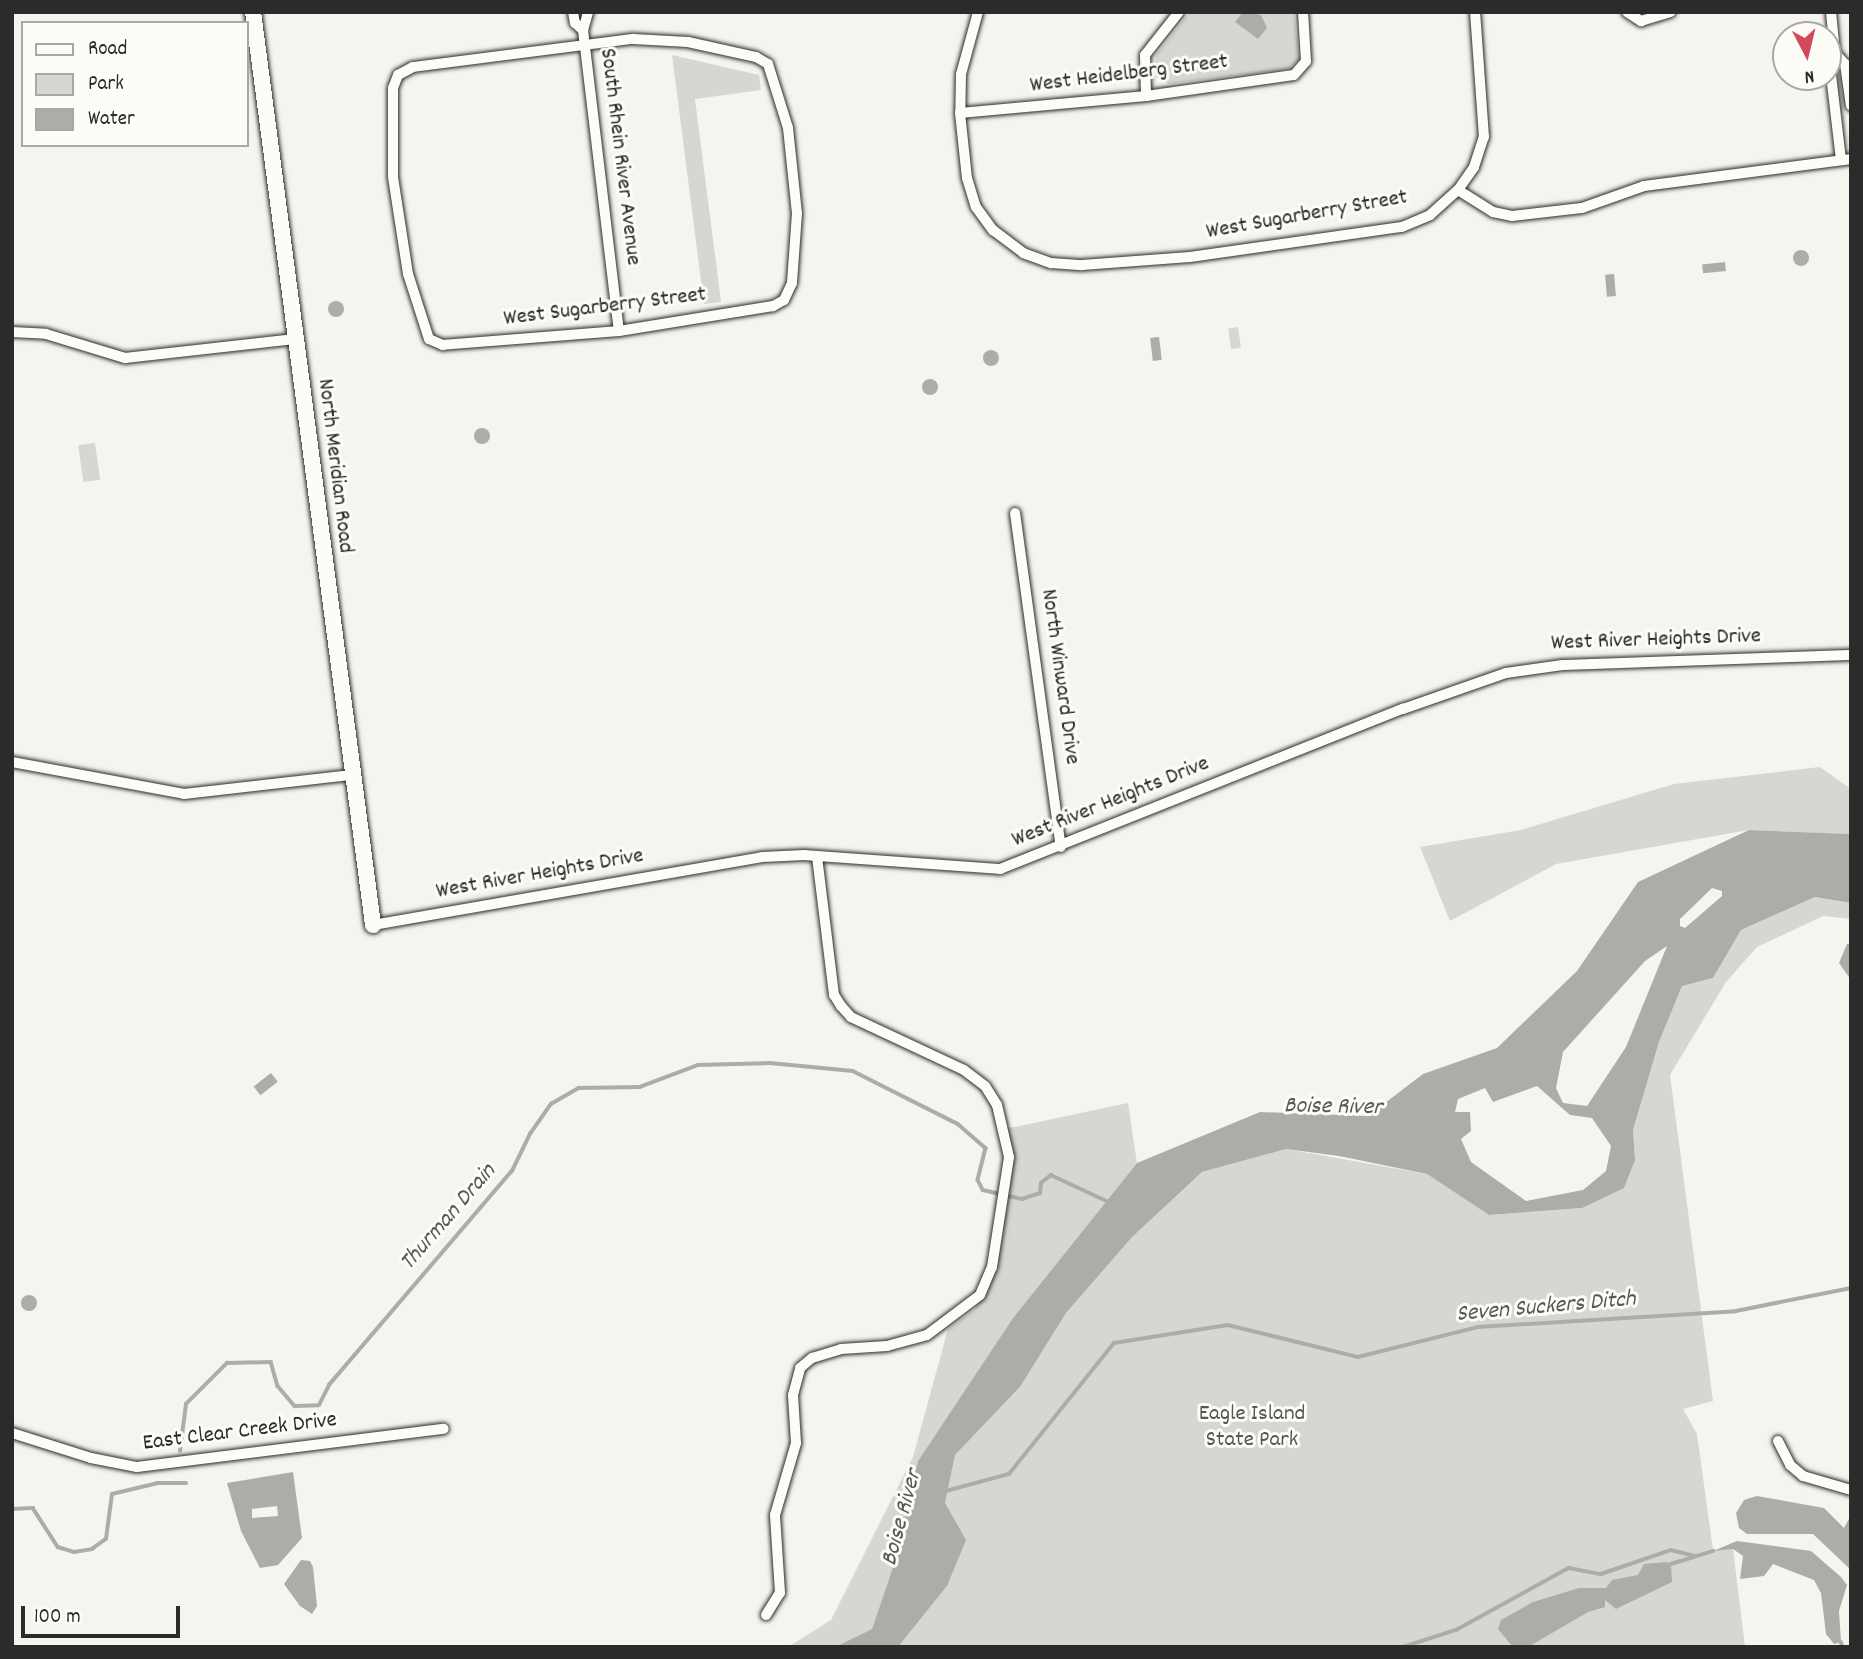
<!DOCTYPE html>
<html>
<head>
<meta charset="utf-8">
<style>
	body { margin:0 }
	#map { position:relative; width:1863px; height:1659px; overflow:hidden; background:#f5f4ef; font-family:Dekko,sans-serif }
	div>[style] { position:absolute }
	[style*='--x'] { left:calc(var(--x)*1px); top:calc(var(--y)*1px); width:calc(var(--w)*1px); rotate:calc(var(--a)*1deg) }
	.green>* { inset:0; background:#d7d6d2; transform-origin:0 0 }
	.water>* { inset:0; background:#adaca9; transform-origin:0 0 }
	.round { border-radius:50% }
	.stream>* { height:3.5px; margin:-1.75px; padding:0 1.75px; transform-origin:1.75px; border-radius:1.75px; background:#adaca9 }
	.roads { filter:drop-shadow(0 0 2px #2b2b2b) drop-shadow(0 0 2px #2b2b2b) }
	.street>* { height:10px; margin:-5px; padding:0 5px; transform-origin:5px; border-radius:5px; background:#fdfcf7 }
	.secondary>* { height:16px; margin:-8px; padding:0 8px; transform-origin:8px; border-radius:8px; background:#fdfcf7 }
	span { translate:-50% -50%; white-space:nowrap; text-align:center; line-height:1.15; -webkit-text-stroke:6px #fdfcf7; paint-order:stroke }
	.street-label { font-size:23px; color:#2b2b2b }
	.park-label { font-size:23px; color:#565655 }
	.water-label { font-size:24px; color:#585857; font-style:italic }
	.frame { position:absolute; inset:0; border:14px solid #2b2b2b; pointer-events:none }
	.legend { position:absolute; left:21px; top:21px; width:228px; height:126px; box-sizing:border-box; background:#fdfcf7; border:2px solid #a9a8a5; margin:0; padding:9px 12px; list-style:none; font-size:21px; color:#2b2b2b }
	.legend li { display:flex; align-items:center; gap:14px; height:35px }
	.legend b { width:35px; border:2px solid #a9a8a5 }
	.north { position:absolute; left:1772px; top:21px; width:70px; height:70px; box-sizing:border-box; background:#fdfcf7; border:2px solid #a9a8a5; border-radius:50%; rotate:173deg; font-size:19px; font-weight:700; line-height:28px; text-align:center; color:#2b2b2b }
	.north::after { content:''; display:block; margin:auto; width:24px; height:32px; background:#d1495b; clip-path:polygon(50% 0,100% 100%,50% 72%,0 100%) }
	.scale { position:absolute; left:21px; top:1606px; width:159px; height:32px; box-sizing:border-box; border:4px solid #2b2b2b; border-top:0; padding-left:9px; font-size:21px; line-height:24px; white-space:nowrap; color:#2b2b2b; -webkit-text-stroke:5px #fdfcf7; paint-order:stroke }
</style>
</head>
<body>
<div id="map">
	<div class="green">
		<div style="clip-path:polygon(1190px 12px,1294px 12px,1299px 60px,1288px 69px,1169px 84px,1159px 80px,1153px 73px,1156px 55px)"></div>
		<div style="clip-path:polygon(672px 55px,759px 75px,761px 90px,695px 99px,721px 302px,704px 304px)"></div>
		<div style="left:1238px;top:327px;width:21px;height:10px;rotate:82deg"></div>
		<div style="left:95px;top:443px;width:37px;height:17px;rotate:82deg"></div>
		<div style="clip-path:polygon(1820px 767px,1851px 789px,1851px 834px,1749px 830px,1556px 864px,1450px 921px,1420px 847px,1521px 830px,1674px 784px)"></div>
		<div style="clip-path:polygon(1815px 897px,1851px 903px,1851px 919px,1823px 916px,1757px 947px,1726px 982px,1670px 1075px,1713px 1401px,1683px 1409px,1697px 1434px,1713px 1550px,1733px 1549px,1745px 1647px,898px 1647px,947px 1586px,945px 1503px,955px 1455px,1020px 1387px,1066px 1313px,1132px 1236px,1202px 1172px,1286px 1149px,1427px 1174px,1489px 1215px,1582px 1208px,1635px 1160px,1633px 1130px,1659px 1042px,1682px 986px,1713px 978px,1741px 930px)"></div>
		<div style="clip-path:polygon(1128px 1103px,1137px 1163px,1013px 1318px,918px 1461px,892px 1570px,872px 1629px,835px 1647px,788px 1647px,831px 1620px,913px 1457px,948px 1329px,974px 1310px,990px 1286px,1005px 1202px,1005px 1129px)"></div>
	</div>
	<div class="water">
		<div style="clip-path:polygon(1243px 12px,1261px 15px,1267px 28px,1258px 39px,1235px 22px)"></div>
		<div class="round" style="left:1793px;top:250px;width:16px;height:16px"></div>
		<div style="left:1725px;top:262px;width:9px;height:23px;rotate:84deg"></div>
		<div style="left:1614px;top:274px;width:22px;height:9px;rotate:85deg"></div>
		<div class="round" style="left:328px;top:301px;width:16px;height:16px"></div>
		<div style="left:1159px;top:337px;width:23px;height:9px;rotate:83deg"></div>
		<div class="round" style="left:983px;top:350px;width:16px;height:16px"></div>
		<div class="round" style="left:922px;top:379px;width:16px;height:16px"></div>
		<div class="round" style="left:474px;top:428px;width:16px;height:16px"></div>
		<div style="clip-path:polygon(evenodd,1749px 830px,1851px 834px,1851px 903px,1815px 897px,1741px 930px,1713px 978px,1682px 986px,1659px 1042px,1633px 1130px,1635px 1160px,1624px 1188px,1582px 1208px,1489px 1215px,1427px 1174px,1339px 1156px,1286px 1149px,1202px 1172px,1132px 1237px,1066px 1313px,1020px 1387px,955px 1455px,945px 1503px,966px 1540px,947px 1586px,898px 1647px,835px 1647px,872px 1629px,892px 1570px,918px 1461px,1013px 1318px,1137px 1163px,1260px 1112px,1368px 1116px,1423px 1074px,1497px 1048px,1577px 971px,1638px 882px,1749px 830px,1712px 888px,1722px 891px,1722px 896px,1685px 928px,1680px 926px,1680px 919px,1712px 888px,1749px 830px,1667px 946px,1626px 1047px,1587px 1106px,1563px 1103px,1556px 1088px,1563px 1052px,1645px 961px,1667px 946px,1749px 830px,1537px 1086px,1570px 1115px,1592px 1118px,1611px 1146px,1606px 1171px,1583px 1190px,1526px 1201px,1471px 1162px,1461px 1139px,1471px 1131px,1470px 1112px,1455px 1112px,1458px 1099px,1485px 1088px,1493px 1102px,1537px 1086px)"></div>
		<div style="clip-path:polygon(1847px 944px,1851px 944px,1851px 980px,1839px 963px)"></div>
		<div style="left:271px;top:1073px;width:11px;height:22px;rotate:52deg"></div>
		<div class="round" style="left:21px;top:1295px;width:16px;height:16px"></div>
		<div style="clip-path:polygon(evenodd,293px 1472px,302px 1538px,278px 1565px,260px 1568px,241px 1531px,227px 1483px,293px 1472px,277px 1506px,278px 1516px,252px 1518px,252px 1509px,277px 1506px)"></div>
		<div style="clip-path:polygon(1757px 1496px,1824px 1508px,1844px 1528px,1851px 1515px,1851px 1570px,1813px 1534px,1747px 1534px,1739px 1528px,1736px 1513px,1744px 1500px)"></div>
		<div style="clip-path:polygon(1737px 1541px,1811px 1551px,1841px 1577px,1847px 1585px,1839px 1611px,1841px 1642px,1834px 1644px,1826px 1634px,1821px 1593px,1814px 1580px,1773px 1564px,1764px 1576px,1740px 1579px,1743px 1556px,1733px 1549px,1713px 1551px)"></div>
		<div style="clip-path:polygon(301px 1560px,310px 1561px,313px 1567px,317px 1606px,312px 1614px,300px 1606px,284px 1584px)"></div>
		<div style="clip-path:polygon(1667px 1562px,1671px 1564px,1672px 1582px,1616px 1609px,1605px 1600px,1605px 1607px,1588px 1612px,1528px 1647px,1513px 1647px,1498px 1629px,1501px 1620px,1533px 1602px,1579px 1588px,1606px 1588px,1612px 1580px,1638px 1575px,1644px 1564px)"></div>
	</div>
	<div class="stream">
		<div style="--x:180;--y:1451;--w:47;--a:-82.7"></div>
		<div style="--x:186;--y:1404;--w:58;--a:-45"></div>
		<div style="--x:227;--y:1363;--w:44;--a:-1.3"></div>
		<div style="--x:271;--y:1362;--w:25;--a:74"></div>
		<div style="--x:278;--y:1386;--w:26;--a:50"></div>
		<div style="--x:295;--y:1406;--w:24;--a:-2"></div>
		<div style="--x:319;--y:1405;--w:22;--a:-63"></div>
		<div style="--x:329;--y:1385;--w:282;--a:-49.5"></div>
		<div style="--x:512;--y:1171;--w:41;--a:-64.1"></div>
		<div style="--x:530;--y:1134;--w:37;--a:-55"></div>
		<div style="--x:551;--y:1104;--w:32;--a:-30"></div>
		<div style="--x:579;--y:1088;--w:61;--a:-0.9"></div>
		<div style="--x:640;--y:1087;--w:62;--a:-20.8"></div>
		<div style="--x:698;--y:1065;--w:72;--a:-1.6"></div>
		<div style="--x:770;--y:1063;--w:83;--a:5.5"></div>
		<div style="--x:853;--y:1071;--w:118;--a:26.8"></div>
		<div style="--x:958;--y:1124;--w:37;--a:41"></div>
		<div style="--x:986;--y:1148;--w:33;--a:104"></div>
		<div style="--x:978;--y:1180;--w:11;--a:63"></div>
		<div style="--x:983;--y:1190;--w:40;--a:13"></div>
		<div style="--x:1022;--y:1199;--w:19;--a:-18"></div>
		<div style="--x:1040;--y:1193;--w:10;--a:-84"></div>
		<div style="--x:1041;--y:1183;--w:13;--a:-39"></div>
		<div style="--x:1051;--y:1175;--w:64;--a:25"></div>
		<div style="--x:946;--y:1491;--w:65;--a:-15.1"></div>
		<div style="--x:1009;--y:1474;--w:168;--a:-51.3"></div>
		<div style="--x:1114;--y:1343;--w:115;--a:-9"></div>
		<div style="--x:1228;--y:1325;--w:134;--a:13.8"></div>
		<div style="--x:1358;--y:1357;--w:124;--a:-14"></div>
		<div style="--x:1478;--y:1327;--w:258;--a:-3.5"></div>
		<div style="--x:1736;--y:1311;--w:117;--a:-11.3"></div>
		<div style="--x:12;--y:1509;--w:21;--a:-3"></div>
		<div style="--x:33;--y:1508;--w:46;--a:57.3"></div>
		<div style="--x:58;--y:1547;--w:17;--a:17"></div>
		<div style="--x:74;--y:1552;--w:18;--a:-9"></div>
		<div style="--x:92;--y:1549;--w:17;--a:-36"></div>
		<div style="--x:106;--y:1539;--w:45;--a:-82.4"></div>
		<div style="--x:112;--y:1494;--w:47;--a:-13.4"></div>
		<div style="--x:158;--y:1483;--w:28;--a:0"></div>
		<div style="--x:1671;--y:1564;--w:44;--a:-17.2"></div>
		<div style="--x:1841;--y:1642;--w:5;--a:68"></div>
		<div style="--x:1403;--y:1647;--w:56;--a:-17.8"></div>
		<div style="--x:1456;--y:1630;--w:129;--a:-28.8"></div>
		<div style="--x:1569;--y:1568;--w:33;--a:11"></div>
		<div style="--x:1601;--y:1574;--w:74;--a:-18.9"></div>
		<div style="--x:1671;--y:1550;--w:25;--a:14"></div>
	</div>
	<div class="roads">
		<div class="street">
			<div style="--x:573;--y:12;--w:11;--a:80"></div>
			<div style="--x:575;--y:23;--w:11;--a:41"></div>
			<div style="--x:583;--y:30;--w:19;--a:-74"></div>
			<div style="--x:978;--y:12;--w:64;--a:105.3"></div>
			<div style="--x:961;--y:74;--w:39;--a:91"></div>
			<div style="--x:960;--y:113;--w:65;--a:83.9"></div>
			<div style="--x:967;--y:178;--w:30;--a:73"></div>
			<div style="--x:976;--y:207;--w:29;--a:54"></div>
			<div style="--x:993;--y:230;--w:38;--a:37"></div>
			<div style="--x:1023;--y:253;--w:30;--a:20"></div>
			<div style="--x:1051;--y:263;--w:31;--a:4"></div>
			<div style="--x:1082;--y:265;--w:108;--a:-4.2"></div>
			<div style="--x:1190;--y:257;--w:214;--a:-8.1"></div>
			<div style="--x:1402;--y:227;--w:30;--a:-23"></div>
			<div style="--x:1430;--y:215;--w:38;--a:-42"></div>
			<div style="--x:1458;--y:190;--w:41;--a:32.2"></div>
			<div style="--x:1493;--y:212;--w:19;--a:12"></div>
			<div style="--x:1512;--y:216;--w:70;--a:-6.5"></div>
			<div style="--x:1582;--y:208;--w:66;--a:-19.5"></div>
			<div style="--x:1644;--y:186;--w:209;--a:-7.4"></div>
			<div style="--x:1627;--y:12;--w:17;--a:33"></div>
			<div style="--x:1641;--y:21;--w:31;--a:-17"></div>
			<div style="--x:1831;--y:12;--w:41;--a:84.4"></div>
			<div style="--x:583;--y:30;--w:303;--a:83.2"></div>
			<div style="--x:633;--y:39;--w:55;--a:3.1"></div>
			<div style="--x:688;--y:42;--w:70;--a:12.4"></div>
			<div style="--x:756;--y:57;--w:14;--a:30"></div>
			<div style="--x:768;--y:64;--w:67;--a:72.6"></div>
			<div style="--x:788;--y:128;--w:85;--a:84"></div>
			<div style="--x:797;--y:213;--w:70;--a:94.1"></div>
			<div style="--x:792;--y:283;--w:19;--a:115"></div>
			<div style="--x:784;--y:300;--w:13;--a:151"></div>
			<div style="--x:773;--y:306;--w:156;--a:170.8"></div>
			<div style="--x:619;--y:331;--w:177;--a:175.5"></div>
			<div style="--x:443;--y:345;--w:15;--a:-157"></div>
			<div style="--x:429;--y:339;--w:68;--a:-107.9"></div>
			<div style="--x:408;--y:274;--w:98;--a:-98.8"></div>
			<div style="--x:393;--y:177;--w:89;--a:-90"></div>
			<div style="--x:393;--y:88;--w:14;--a:-69"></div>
			<div style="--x:398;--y:75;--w:17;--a:-28"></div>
			<div style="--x:413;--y:67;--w:222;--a:-7.3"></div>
			<div style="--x:1146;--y:96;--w:41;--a:-91.4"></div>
			<div style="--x:1145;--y:55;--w:55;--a:-51.7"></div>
			<div style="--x:960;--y:113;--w:187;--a:-5.2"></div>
			<div style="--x:1146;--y:96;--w:149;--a:-8.1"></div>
			<div style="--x:1294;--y:75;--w:18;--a:-49"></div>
			<div style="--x:1306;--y:61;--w:49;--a:-93.5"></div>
			<div style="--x:1841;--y:160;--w:94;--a:-96.7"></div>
			<div style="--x:1830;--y:67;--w:15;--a:-70"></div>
			<div style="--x:1835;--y:53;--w:15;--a:48"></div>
			<div style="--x:1845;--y:64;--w:42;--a:81.9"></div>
			<div style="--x:1458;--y:190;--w:28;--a:-55"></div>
			<div style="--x:1474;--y:167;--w:32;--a:-72"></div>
			<div style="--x:1484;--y:137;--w:125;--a:-94.1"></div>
			<div style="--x:12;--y:332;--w:34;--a:3"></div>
			<div style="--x:46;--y:334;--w:83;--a:16.9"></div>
			<div style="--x:125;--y:358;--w:171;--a:-6.4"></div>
			<div style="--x:1015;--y:513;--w:337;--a:82.2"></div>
			<div style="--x:12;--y:762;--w:175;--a:10.5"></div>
			<div style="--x:184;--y:794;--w:169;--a:-6.5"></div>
			<div style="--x:373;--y:925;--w:395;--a:-9.9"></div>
			<div style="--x:762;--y:857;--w:43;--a:-2.7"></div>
			<div style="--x:805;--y:855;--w:196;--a:4.1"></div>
			<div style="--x:1000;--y:869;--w:434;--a:-21.7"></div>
			<div style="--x:1403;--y:709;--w:109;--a:-19.3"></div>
			<div style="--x:1506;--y:673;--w:57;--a:-8.1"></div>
			<div style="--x:1562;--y:665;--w:289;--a:-2"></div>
			<div style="--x:12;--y:1433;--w:83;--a:17.6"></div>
			<div style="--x:91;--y:1458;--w:47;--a:11.1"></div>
			<div style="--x:137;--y:1467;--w:309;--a:-7.1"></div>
			<div style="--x:1778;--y:1441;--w:27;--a:63"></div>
			<div style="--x:1790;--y:1465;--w:17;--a:40"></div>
			<div style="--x:1803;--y:1476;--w:50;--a:16.3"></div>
			<div style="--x:766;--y:1615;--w:26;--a:-58"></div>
			<div style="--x:780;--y:1593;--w:78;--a:-93.7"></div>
			<div style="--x:775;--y:1515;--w:75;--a:-73.7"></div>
			<div style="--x:796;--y:1443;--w:48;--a:-93.6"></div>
			<div style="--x:793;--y:1395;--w:28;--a:-75"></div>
			<div style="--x:800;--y:1368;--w:16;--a:-40"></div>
			<div style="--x:812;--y:1358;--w:30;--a:-17"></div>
			<div style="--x:841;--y:1349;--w:46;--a:-3.7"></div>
			<div style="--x:887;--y:1346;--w:41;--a:-15.4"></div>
			<div style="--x:927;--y:1335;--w:66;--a:-37"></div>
			<div style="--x:980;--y:1295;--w:30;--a:-67"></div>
			<div style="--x:992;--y:1267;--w:111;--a:-81.2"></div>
			<div style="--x:1009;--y:1157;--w:53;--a:-103"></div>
			<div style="--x:997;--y:1105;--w:22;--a:-122"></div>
			<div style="--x:985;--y:1086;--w:26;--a:-143"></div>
			<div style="--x:964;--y:1070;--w:125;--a:-154.9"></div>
			<div style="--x:851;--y:1017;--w:15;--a:-132"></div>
			<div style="--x:841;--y:1006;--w:13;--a:-122"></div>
			<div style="--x:834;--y:995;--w:140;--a:-97"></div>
		</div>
		<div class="secondary">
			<div style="--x:253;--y:12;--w:921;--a:82.51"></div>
		</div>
	</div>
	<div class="street-label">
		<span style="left:1129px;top:75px;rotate:-7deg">West Heidelberg Street</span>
		<span style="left:619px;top:157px;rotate:83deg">South Rhein River Avenue</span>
		<span style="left:1307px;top:216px;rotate:-10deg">West Sugarberry Street</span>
		<span style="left:605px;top:308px;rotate:-7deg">West Sugarberry Street</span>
		<span style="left:334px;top:466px;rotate:83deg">North Meridian Road</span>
		<span style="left:1656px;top:641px;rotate:-2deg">West River Heights Drive</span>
		<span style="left:1059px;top:677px;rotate:82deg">North Winward Drive</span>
		<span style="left:1111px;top:803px;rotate:-22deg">West River Heights Drive</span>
		<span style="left:540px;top:875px;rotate:-10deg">West River Heights Drive</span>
		<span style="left:240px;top:1433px;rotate:-7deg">East Clear Creek Drive</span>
	</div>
	<div class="park-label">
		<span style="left:1252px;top:1428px">Eagle Island<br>State Park</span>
	</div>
	<div class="water-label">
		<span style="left:1333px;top:1108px;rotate:1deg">Boise River</span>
		<span style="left:449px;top:1218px;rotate:-49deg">Thurman Drain</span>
		<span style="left:1546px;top:1308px;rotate:-5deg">Seven Suckers Ditch</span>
		<span style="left:903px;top:1518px;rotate:-75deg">Boise River</span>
	</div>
	<div class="frame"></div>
	<ul class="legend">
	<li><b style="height:9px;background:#fdfcf7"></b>Road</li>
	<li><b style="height:19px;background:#d7d6d2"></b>Park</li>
	<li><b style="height:19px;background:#adaca9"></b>Water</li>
	</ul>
	<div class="north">N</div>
	<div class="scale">100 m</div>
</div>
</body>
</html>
